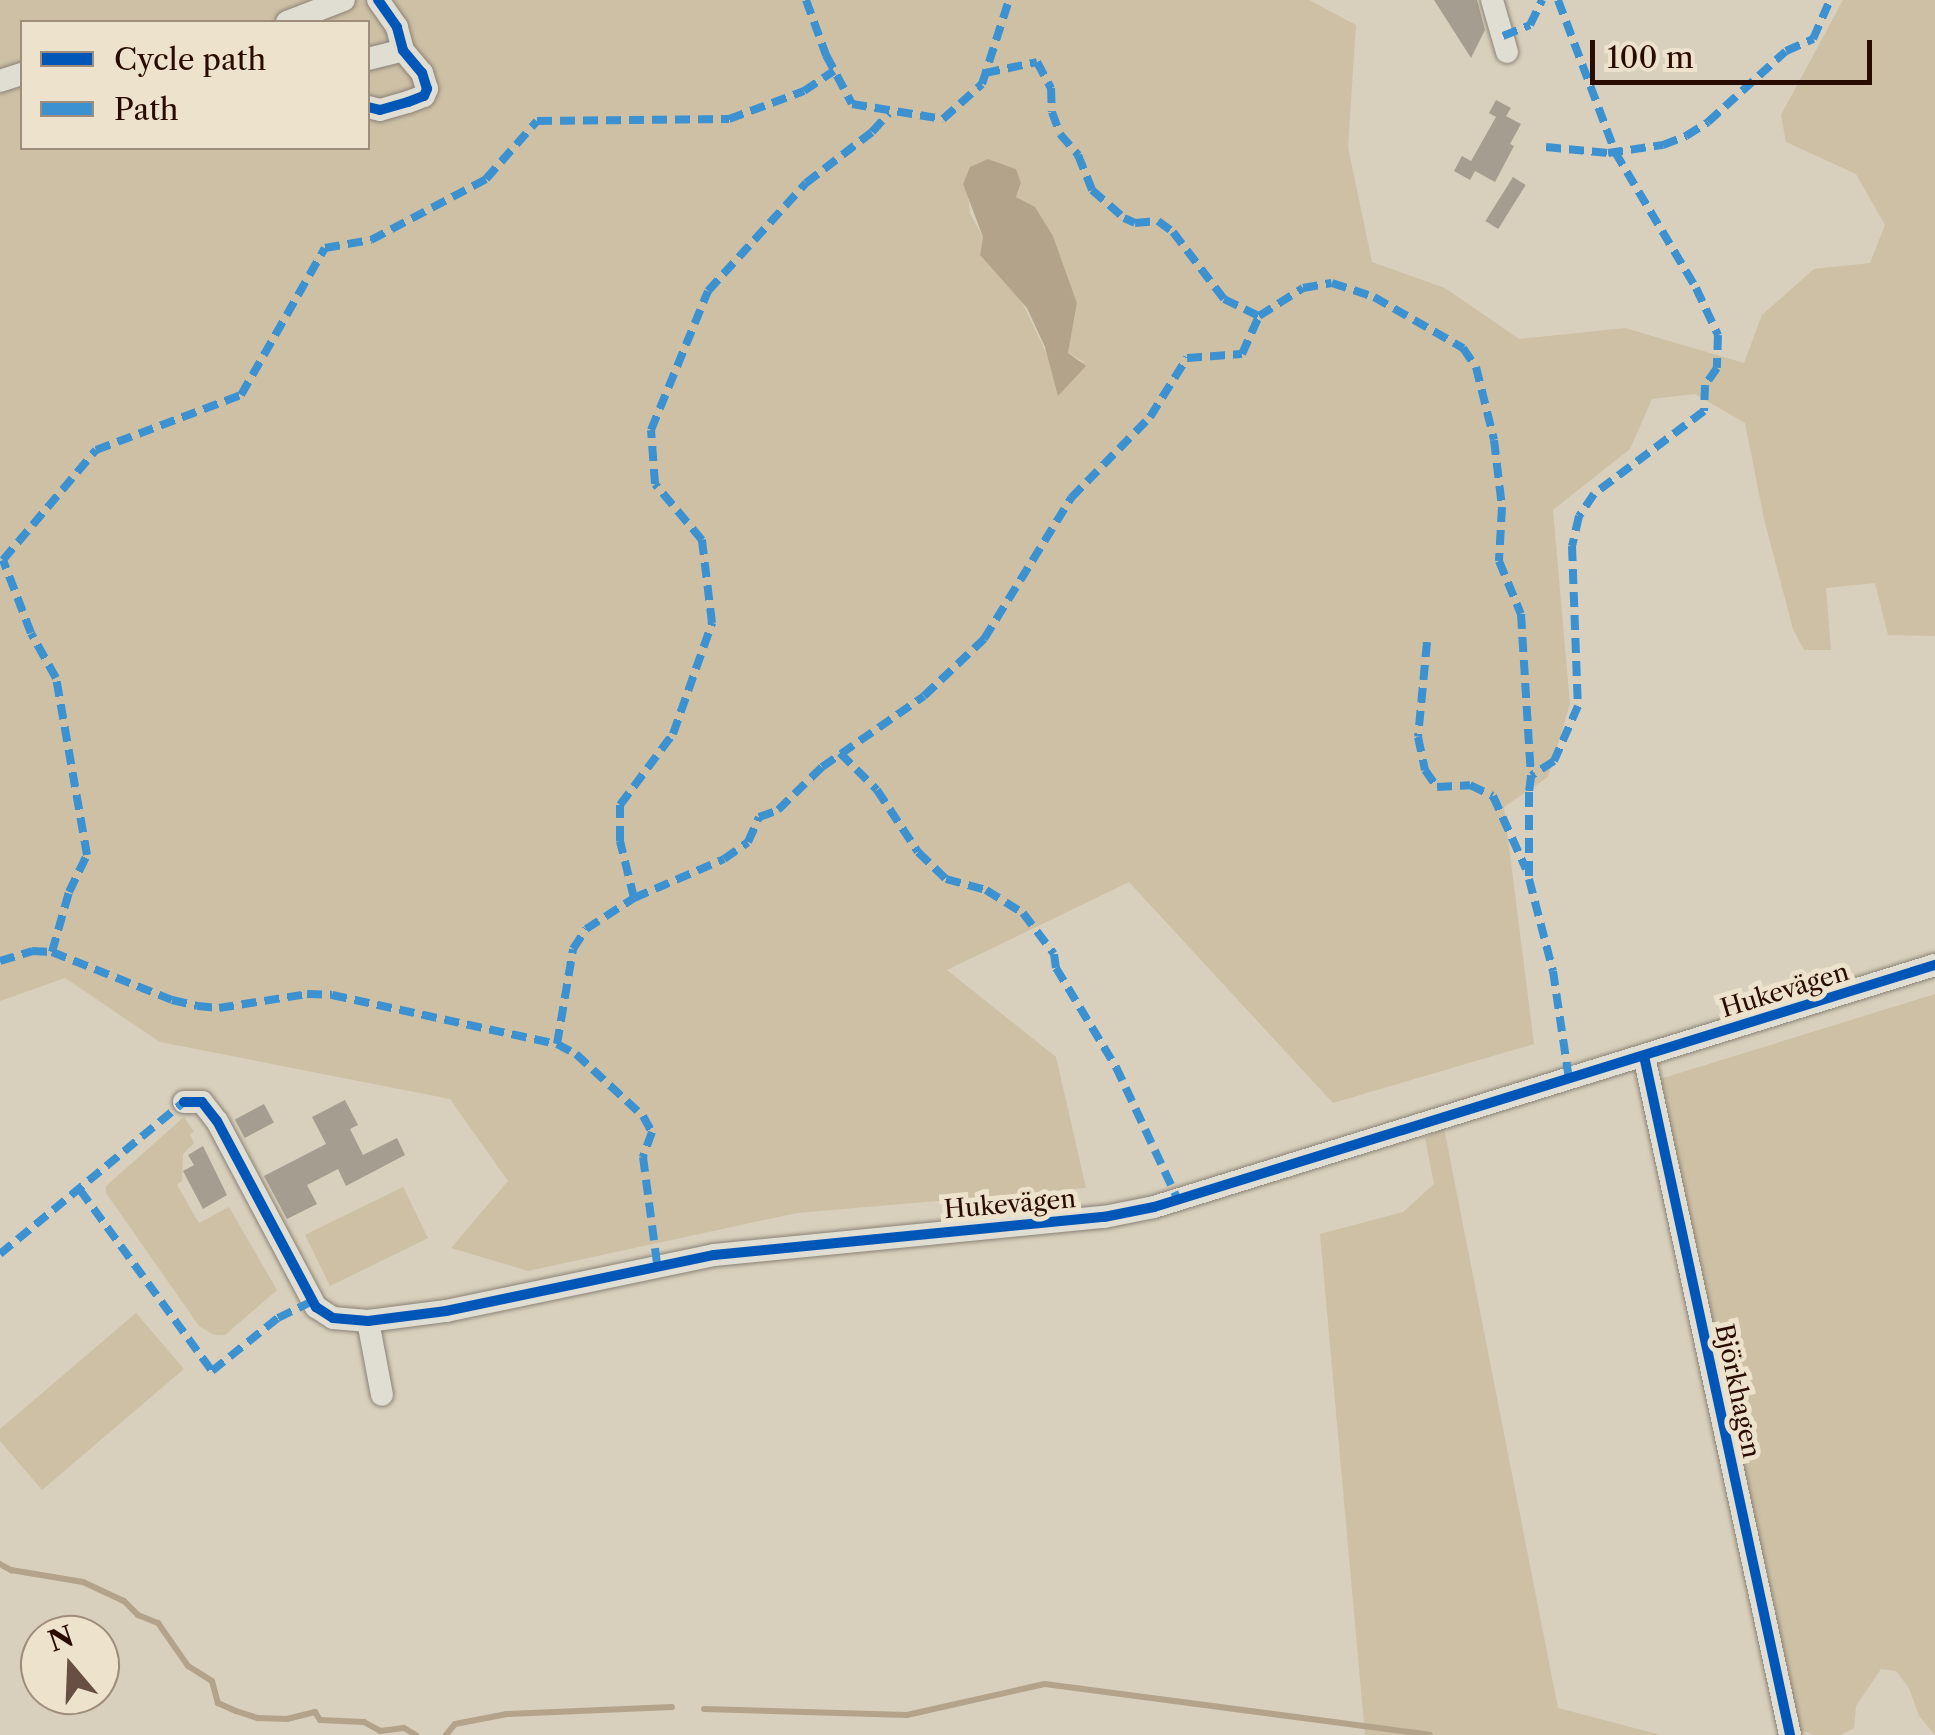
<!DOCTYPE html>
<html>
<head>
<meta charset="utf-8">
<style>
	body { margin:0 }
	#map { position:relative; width:1935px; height:1735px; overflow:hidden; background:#d8d0bc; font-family:"Libre Caslon Text",serif }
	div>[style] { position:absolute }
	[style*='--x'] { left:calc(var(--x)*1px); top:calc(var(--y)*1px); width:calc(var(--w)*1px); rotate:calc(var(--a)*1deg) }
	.green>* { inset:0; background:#cdc0a5; transform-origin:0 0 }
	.water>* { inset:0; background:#b4a38b }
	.stream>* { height:6px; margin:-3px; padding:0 3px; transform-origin:3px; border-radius:3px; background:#b4a38b }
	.building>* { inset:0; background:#a59d90; transform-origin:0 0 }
	.roads { filter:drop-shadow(0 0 2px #8a8176) drop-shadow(0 0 2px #8a8176) }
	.minor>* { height:22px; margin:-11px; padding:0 11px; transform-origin:11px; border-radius:11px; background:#e0ddd3 }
	.quiet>* { height:8px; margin-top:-4px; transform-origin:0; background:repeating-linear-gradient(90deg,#3c91d1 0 15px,transparent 0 23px) }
	.cycleway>* { height:10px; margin:-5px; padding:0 5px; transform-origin:5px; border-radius:5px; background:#0057b8 }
	span { translate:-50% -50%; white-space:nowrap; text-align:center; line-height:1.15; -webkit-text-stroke:10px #ede3cc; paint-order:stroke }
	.street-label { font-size:25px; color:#2a0b02 }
	.legend { position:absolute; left:20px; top:20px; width:350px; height:130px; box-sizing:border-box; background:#ede3cc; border:2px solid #9f8d7b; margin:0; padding:12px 18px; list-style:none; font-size:30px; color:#2a0b02 }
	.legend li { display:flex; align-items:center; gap:20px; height:50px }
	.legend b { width:50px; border:2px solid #9f8d7b }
	.north { position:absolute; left:20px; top:1615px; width:100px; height:100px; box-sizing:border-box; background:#ede3cc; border:2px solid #9f8d7b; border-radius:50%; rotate:341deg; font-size:28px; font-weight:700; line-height:40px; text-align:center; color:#2a0b02 }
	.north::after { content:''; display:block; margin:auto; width:35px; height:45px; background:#675043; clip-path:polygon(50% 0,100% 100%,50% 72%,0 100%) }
	.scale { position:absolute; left:1590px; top:40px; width:282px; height:45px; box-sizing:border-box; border:5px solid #2a0b02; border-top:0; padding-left:12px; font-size:30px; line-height:35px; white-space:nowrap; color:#2a0b02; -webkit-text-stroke:8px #ede3cc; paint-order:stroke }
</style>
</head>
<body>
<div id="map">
	<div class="green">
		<div style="clip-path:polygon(evenodd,0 0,1309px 0,1356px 25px,1348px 147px,1372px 262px,1445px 288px,1519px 339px,1625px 328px,1744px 363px,1762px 315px,1814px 269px,1870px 263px,1885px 225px,1856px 174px,1786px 142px,1781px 115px,1843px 0,1935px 0,1935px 636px,1888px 635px,1875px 583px,1826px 588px,1831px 650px,1804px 650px,1793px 629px,1764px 519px,1745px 423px,1695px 394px,1652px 399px,1630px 449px,1553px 510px,1570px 704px,1548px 777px,1504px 807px,1534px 1044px,1333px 1103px,1129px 882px,947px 970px,1056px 1057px,1086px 1188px,797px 1213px,528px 1271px,451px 1248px,508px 1181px,450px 1099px,160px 1042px,65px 978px,0 1001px,0 0,22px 22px,368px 22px,368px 148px,22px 148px,22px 22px,0 0,988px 159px,1016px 169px,1020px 187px,1016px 197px,1035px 208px,1053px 236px,1077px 303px,1068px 353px,1084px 362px,1047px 354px,1021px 300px,980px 255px,983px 237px,970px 213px,968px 193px,988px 159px)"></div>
		<div style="clip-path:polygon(1935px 994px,1935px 1735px,1919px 1716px,1909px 1688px,1896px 1671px,1881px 1669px,1856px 1706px,1854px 1728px,1841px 1735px,1814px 1735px,1797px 1729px,1660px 1079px)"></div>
		<div style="clip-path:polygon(184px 1117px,194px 1132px,190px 1134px,194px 1143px,183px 1154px,182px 1181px,177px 1185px,199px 1223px,229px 1207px,277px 1290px,225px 1335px,214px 1335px,199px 1326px,106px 1193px,106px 1186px)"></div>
		<div style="clip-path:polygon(1444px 1128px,1558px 1708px,1661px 1735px,1365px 1735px,1320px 1234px,1403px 1212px,1434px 1184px,1425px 1138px)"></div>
		<div style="left:403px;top:1187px;width:57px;height:109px;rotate:64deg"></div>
		<div style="clip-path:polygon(136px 1313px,184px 1369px,42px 1490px,0 1441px,0 1429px)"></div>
	</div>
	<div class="water">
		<div style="clip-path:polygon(988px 159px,1016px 169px,1021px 183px,1016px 197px,1035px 207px,1053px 236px,1077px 303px,1068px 353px,1086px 366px,1058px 396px,1045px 347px,1027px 308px,980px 255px,983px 237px,963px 184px,970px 167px)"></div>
	</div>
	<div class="stream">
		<div style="--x:0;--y:1564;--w:13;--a:29"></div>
		<div style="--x:11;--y:1570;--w:73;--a:9.5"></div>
		<div style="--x:83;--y:1582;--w:45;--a:24.9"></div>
		<div style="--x:124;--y:1601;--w:20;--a:45"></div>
		<div style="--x:138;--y:1615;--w:22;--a:22"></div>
		<div style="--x:158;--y:1623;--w:52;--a:55.1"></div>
		<div style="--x:188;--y:1666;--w:28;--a:32"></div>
		<div style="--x:212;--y:1681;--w:23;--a:75"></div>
		<div style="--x:218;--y:1703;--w:20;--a:24"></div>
		<div style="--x:236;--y:1711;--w:23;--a:18"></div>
		<div style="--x:258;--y:1718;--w:29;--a:2"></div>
		<div style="--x:287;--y:1719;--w:29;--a:-14"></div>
		<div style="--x:315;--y:1712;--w:9;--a:58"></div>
		<div style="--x:320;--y:1720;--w:44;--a:2.6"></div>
		<div style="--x:364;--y:1722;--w:18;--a:29"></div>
		<div style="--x:380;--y:1731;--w:24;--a:-7"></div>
		<div style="--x:404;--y:1728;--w:14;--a:30"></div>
		<div style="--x:704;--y:1709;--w:203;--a:1.7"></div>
		<div style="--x:907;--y:1715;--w:141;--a:-12.7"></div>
		<div style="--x:1045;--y:1684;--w:388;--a:7.5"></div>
		<div style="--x:446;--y:1735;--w:14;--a:-51"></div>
		<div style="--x:455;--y:1724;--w:53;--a:-10.9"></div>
		<div style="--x:507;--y:1714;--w:165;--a:-2.4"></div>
	</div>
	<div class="building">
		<div style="clip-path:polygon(1434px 0,1477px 0,1485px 30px,1471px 58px)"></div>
		<div style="clip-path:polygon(1496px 100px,1511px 108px,1506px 116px,1521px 124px,1510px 144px,1514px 146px,1495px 182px,1475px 171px,1470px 180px,1454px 171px,1462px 156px,1471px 161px,1496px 117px,1489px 113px)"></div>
		<div style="left:1513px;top:177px;width:15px;height:52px;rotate:32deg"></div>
		<div style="clip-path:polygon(345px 1100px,358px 1125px,350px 1129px,363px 1155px,397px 1138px,405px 1155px,346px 1186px,338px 1169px,307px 1185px,317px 1204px,287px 1219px,264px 1176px,326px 1144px,312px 1117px)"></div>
		<div style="left:264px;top:1104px;width:21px;height:33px;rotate:62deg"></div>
		<div style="clip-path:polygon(203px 1146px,227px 1195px,203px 1209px,183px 1171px,194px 1165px,188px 1155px)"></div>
	</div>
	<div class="roads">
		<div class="minor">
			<div style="--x:1492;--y:0;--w:54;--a:73.9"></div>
			<div style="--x:287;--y:22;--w:61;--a:-21.1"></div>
			<div style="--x:368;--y:59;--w:36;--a:-14"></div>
			<div style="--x:0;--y:81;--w:23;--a:-18"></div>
			<div style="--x:368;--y:107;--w:12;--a:14"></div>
			<div style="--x:380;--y:110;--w:29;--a:-16"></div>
			<div style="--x:408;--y:102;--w:17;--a:-21"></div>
			<div style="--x:424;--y:96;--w:8;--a:-67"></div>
			<div style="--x:427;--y:89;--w:17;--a:-107"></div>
			<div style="--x:422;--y:73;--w:30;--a:-130"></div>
			<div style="--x:403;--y:50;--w:24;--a:-105"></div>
			<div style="--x:397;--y:27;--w:33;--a:-125"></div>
			<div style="--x:1644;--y:1056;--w:695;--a:77.86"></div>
			<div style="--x:184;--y:1102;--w:18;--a:0"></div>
			<div style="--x:202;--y:1102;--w:24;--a:52"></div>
			<div style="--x:217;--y:1121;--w:211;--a:62"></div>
			<div style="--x:316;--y:1307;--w:20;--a:33"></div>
			<div style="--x:333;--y:1318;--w:35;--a:5"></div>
			<div style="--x:368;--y:1321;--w:79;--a:-7.3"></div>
			<div style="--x:446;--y:1311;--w:274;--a:-11.8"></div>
			<div style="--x:714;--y:1255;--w:392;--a:-5.6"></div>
			<div style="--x:1104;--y:1217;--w:51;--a:-11.3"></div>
			<div style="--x:1154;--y:1207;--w:818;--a:-17.22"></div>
			<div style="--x:368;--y:1321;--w:75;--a:79.3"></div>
		</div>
	</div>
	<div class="quiet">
		<div style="--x:806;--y:0;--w:59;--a:70"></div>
		<div style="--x:826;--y:55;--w:55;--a:62"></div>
		<div style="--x:852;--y:104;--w:92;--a:9.4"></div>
		<div style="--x:943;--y:119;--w:52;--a:-41.9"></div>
		<div style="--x:982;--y:84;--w:88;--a:-72.2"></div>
		<div style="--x:1558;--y:0;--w:162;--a:69.4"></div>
		<div style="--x:1615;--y:152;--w:158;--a:59.2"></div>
		<div style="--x:1696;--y:288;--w:52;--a:64.9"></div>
		<div style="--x:1718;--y:335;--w:33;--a:92"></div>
		<div style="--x:1717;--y:368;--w:21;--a:125"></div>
		<div style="--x:1705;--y:385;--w:26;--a:92"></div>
		<div style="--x:1704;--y:411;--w:138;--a:143"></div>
		<div style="--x:1594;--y:494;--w:27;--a:124"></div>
		<div style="--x:1579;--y:516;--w:31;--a:103"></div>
		<div style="--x:1572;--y:546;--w:160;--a:87.9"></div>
		<div style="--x:1578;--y:706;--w:60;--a:113.6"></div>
		<div style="--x:1554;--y:761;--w:27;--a:147"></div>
		<div style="--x:1531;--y:776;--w:16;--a:97"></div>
		<div style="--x:1529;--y:792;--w:87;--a:90"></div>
		<div style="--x:1529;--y:879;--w:95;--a:75.4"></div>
		<div style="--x:1553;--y:971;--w:110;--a:81.6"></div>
		<div style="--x:1503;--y:36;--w:29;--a:-22"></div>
		<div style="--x:1530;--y:25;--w:28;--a:-64"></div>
		<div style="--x:985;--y:73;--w:53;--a:-11.9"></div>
		<div style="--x:1037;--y:62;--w:30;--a:62"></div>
		<div style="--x:1051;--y:88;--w:24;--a:88"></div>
		<div style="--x:1052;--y:112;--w:23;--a:70"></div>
		<div style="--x:1060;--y:134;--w:28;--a:49"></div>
		<div style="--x:1078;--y:155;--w:38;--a:68"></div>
		<div style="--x:1092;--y:190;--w:43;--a:41.2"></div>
		<div style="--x:1124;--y:218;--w:12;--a:24"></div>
		<div style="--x:1135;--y:223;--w:23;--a:-5"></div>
		<div style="--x:1158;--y:221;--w:19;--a:36"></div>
		<div style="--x:1173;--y:232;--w:84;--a:52.7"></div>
		<div style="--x:1224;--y:299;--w:39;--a:26"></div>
		<div style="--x:1546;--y:147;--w:62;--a:5.5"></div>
		<div style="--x:1608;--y:153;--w:56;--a:-8.3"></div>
		<div style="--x:1663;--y:145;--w:25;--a:-21"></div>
		<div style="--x:1686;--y:136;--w:26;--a:-32"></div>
		<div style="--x:1708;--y:122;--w:105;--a:-42.3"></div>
		<div style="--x:1786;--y:51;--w:30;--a:-24"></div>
		<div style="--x:1813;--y:39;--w:43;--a:-66.4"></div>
		<div style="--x:1427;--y:642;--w:95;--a:95.4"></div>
		<div style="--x:1418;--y:737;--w:34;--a:78"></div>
		<div style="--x:1425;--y:770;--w:21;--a:55"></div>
		<div style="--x:1437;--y:787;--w:33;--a:-3"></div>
		<div style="--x:1470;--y:785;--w:25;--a:26"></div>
		<div style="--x:1493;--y:796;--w:80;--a:65.7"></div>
		<div style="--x:840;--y:753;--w:52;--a:45"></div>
		<div style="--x:877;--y:790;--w:74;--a:56.5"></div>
		<div style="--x:918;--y:852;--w:39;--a:44"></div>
		<div style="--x:946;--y:879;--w:41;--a:15.4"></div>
		<div style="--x:986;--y:890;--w:44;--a:31.9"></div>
		<div style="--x:1023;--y:913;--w:51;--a:52.9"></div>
		<div style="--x:1054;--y:954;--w:14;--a:82"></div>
		<div style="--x:1056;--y:968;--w:116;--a:58.8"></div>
		<div style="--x:1116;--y:1067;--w:147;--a:65"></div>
		<div style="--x:634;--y:898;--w:59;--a:-103.8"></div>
		<div style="--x:620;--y:841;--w:36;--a:-90"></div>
		<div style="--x:620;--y:805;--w:89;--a:-53.3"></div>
		<div style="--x:673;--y:734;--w:118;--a:-70.6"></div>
		<div style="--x:712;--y:623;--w:84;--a:-96.9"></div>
		<div style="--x:702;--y:540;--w:73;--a:-130"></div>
		<div style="--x:655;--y:484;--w:54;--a:-94.2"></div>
		<div style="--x:651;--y:430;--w:150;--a:-67.7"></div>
		<div style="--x:708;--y:291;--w:146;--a:-47.8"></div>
		<div style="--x:806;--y:183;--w:83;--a:-37.7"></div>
		<div style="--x:872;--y:132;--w:25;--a:-48"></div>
		<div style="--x:52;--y:952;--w:62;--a:-74.2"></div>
		<div style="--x:69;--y:892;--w:41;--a:-64.1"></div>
		<div style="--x:87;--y:855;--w:180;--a:-99.9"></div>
		<div style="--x:56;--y:678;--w:51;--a:-119.1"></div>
		<div style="--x:31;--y:633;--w:78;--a:-111"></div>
		<div style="--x:3;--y:560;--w:144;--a:-49.8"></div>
		<div style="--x:96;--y:450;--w:155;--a:-20.8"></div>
		<div style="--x:241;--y:395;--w:169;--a:-60.3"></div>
		<div style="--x:325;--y:248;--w:47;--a:-9.9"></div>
		<div style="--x:371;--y:240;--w:130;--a:-27.9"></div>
		<div style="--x:486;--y:179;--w:77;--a:-48.7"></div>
		<div style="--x:537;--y:121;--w:192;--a:-0.6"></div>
		<div style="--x:729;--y:119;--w:80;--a:-20.5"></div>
		<div style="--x:804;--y:91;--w:36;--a:-34"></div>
		<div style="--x:0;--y:961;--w:34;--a:-17"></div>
		<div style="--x:32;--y:951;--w:20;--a:3"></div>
		<div style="--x:52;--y:952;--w:129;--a:21.8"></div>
		<div style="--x:172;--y:1000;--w:26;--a:13"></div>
		<div style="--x:197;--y:1006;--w:22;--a:5"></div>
		<div style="--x:219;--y:1008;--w:89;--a:-9"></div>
		<div style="--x:307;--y:994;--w:25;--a:2"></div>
		<div style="--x:332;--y:995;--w:230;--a:12.3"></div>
		<div style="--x:557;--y:1044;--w:21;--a:28"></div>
		<div style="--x:576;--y:1054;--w:91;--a:42.8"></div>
		<div style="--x:643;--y:1116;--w:18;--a:61"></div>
		<div style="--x:652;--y:1132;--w:27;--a:110"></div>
		<div style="--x:643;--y:1157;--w:107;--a:82.5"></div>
		<div style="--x:557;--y:1044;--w:96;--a:-80.4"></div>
		<div style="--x:573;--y:949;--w:24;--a:-57"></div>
		<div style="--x:586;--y:929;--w:57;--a:-32.9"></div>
		<div style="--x:634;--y:898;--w:98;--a:-23.4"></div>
		<div style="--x:724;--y:859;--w:29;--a:-35"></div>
		<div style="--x:748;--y:842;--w:27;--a:-66"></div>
		<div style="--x:759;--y:817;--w:20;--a:-20"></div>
		<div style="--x:778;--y:810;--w:62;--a:-44.3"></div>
		<div style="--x:822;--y:767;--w:124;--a:-34.8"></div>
		<div style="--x:924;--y:696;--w:83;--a:-43.5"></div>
		<div style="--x:984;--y:639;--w:166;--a:-58.3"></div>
		<div style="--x:1071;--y:498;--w:113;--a:-45.7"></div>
		<div style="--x:1150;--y:417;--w:70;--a:-57.9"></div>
		<div style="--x:1187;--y:358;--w:55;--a:-4.2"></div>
		<div style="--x:1242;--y:354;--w:42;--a:-65.9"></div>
		<div style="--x:1259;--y:316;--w:52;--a:-32.5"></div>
		<div style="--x:1303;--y:288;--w:29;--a:-10"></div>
		<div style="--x:1332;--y:283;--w:44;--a:18.4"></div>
		<div style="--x:1374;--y:297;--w:103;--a:29.8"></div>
		<div style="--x:1463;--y:348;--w:23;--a:56"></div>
		<div style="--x:1476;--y:367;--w:75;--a:76.1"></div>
		<div style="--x:1494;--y:440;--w:67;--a:83.2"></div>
		<div style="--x:1502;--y:507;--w:54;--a:93.2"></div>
		<div style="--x:1499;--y:561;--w:57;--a:67.5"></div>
		<div style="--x:1521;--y:614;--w:162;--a:86.5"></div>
		<div style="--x:80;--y:1190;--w:224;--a:53.9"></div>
		<div style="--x:212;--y:1371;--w:85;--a:-38.8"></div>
		<div style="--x:278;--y:1318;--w:39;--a:-26"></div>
		<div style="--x:0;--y:1254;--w:239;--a:-39.6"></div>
	</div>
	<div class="cycleway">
		<div style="--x:368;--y:107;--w:12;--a:14"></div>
		<div style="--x:380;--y:110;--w:29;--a:-16"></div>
		<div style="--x:408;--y:102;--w:17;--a:-21"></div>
		<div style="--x:424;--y:96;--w:8;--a:-67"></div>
		<div style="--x:427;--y:89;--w:17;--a:-107"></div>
		<div style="--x:422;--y:73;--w:30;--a:-130"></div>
		<div style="--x:403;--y:50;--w:24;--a:-105"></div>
		<div style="--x:397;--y:27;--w:33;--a:-125"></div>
		<div style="--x:1644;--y:1056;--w:695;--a:77.86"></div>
		<div style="--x:184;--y:1102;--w:18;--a:0"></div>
		<div style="--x:202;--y:1102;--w:24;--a:52"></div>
		<div style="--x:217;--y:1121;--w:211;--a:62"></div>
		<div style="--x:316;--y:1307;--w:20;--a:33"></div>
		<div style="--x:333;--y:1318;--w:35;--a:5"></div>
		<div style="--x:368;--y:1321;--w:79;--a:-7.3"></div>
		<div style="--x:446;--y:1311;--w:274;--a:-11.8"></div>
		<div style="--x:714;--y:1255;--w:392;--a:-5.6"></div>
		<div style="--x:1104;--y:1217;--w:51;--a:-11.3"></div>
		<div style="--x:1154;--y:1207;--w:818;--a:-17.22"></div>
	</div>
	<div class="street-label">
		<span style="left:1785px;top:991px;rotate:-17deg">Hukevägen</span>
		<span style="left:1010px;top:1205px;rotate:-5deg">Hukevägen</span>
		<span style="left:1737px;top:1391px;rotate:78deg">Björkhagen</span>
	</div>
	<ul class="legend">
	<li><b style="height:12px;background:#0057b8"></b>Cycle path</li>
	<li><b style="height:12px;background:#3c91d1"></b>Path</li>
	</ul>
	<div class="north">N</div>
	<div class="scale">100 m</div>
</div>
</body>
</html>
